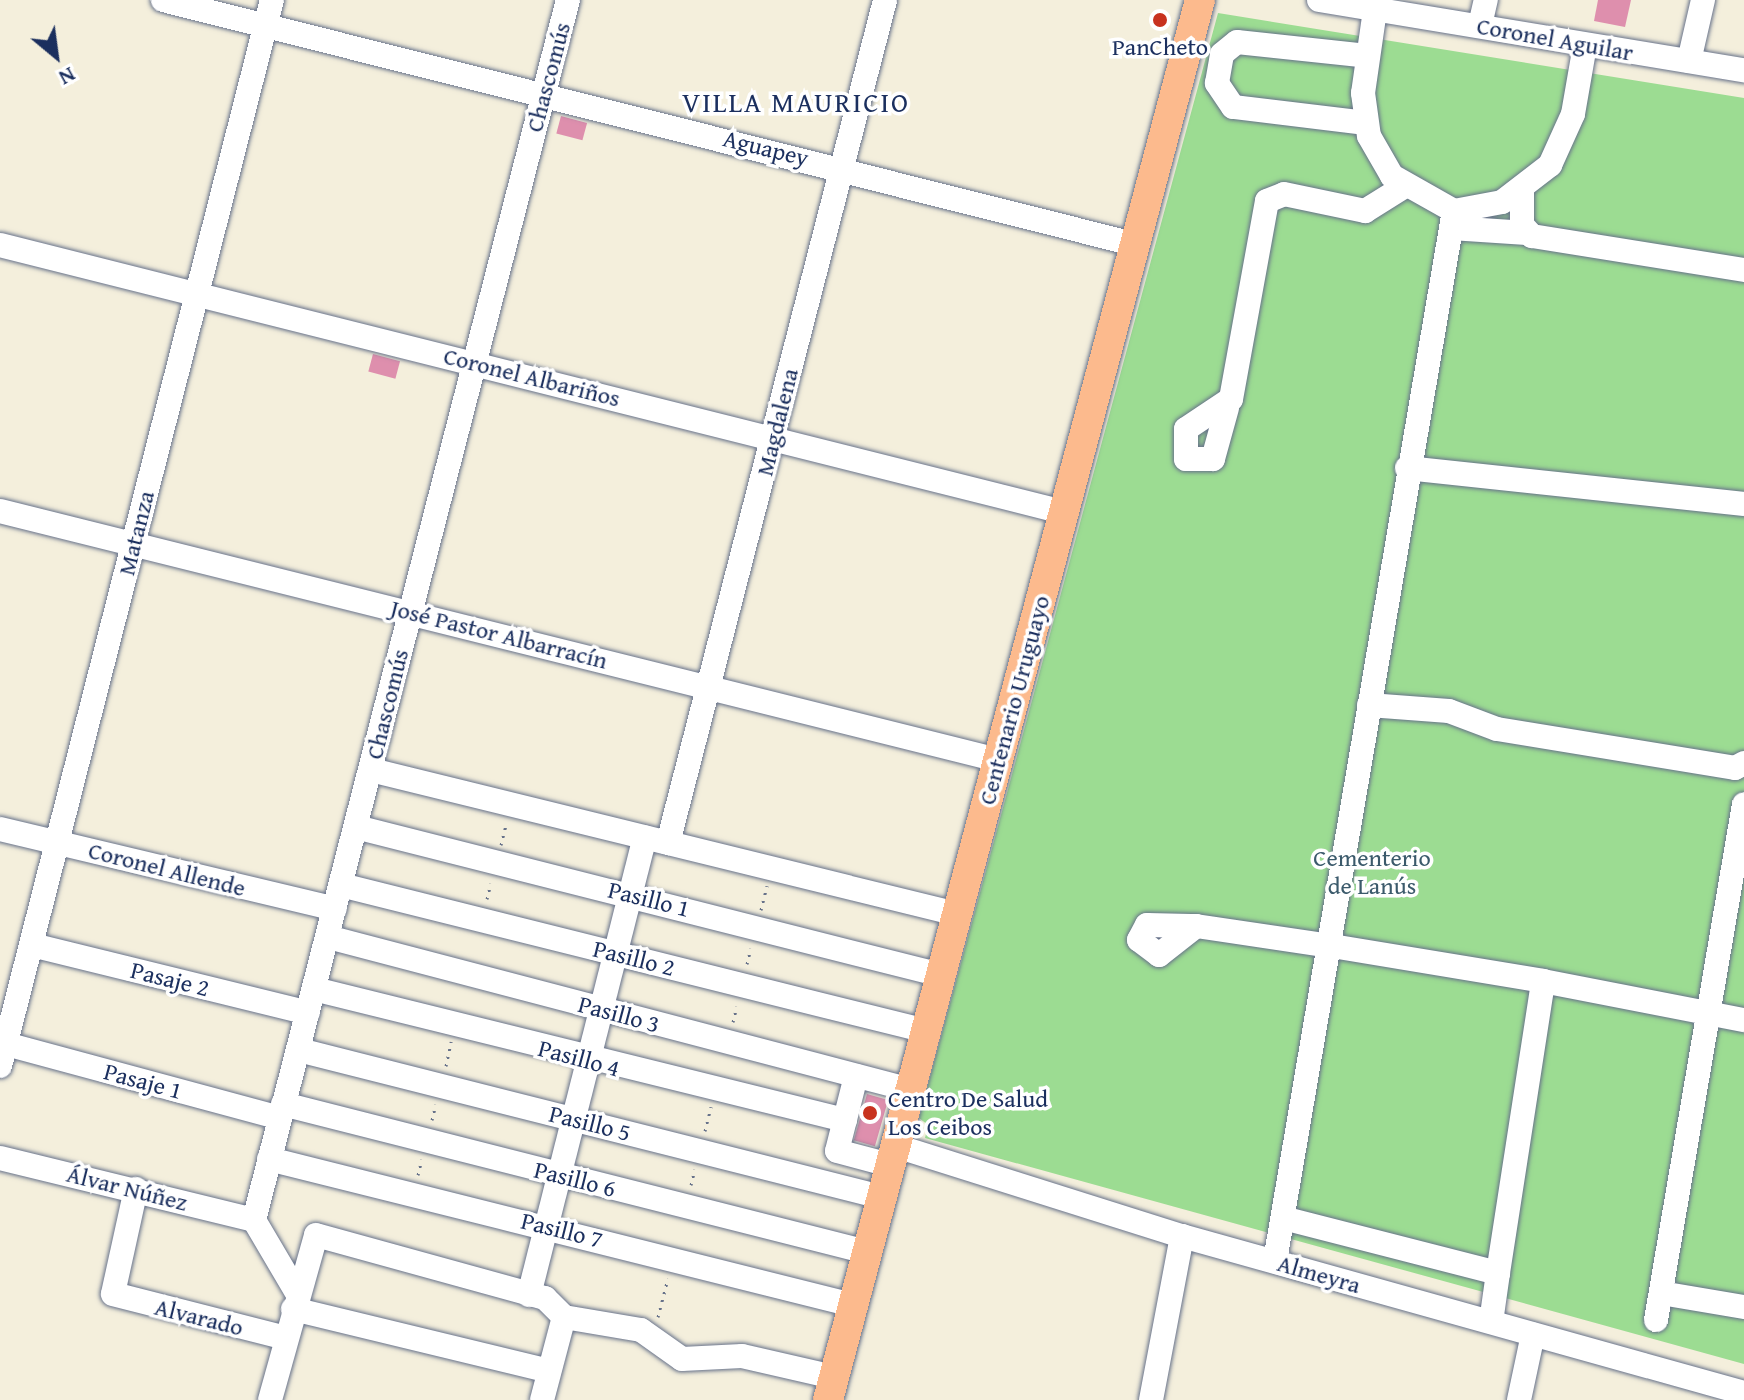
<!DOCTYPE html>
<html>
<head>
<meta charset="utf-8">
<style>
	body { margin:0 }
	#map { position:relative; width:1744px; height:1400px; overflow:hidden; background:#f4efdc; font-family:"Gentium Book Plus",serif }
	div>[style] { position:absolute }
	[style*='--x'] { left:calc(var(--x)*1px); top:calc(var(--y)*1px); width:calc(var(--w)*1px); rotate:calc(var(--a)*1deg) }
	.green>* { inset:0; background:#9cdc92 }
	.building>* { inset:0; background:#de8fad; transform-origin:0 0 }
	.path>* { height:3px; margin-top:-1.5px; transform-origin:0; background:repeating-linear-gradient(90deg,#67728a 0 2px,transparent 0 8px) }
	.roads { filter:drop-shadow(0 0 2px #67728a) drop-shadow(0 0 2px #67728a) }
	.minor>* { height:24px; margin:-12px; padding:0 12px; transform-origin:12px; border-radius:12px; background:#fff }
	.major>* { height:30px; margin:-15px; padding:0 15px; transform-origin:15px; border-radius:15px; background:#fcba8d }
	.dots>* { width:22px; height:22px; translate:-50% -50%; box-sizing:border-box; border:4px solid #fff; border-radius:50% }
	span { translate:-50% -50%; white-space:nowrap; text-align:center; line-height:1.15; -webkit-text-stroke:7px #fff; paint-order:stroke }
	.street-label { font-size:24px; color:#1b2f5e }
	.poi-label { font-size:24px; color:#1b2f5e }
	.left { translate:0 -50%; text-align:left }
	.park-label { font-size:24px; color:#3b5a6b }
	.quarter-label { font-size:28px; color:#1b2f5e; letter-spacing:2px }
	.north { position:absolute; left:16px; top:16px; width:80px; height:80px; -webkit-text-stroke:6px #fff; paint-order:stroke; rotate:151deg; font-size:22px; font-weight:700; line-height:32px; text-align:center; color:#1b2f5e }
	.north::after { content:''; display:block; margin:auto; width:28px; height:36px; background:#1b2f5e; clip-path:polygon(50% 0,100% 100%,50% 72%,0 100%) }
</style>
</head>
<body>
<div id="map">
	<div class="green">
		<div style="clip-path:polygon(1218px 13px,1744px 98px,1744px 1364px,925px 1138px,928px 1125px,919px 1118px)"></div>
	</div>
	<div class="building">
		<div style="clip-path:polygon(1598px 0,1631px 0,1625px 27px,1594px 21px)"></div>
		<div style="left:561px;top:116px;width:27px;height:18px;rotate:15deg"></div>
		<div style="left:373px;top:354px;width:28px;height:18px;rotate:15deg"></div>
		<div style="left:867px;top:1094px;width:22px;height:48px;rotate:16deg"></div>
	</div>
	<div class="path">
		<div style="--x:501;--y:845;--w:21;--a:-76"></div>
		<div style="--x:487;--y:899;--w:16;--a:-76"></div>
		<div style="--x:761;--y:910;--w:25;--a:-76"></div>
		<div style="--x:747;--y:964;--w:16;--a:-76"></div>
		<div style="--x:733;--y:1022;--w:16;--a:-76"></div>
		<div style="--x:446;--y:1066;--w:25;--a:-78"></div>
		<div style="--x:432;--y:1120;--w:16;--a:-76"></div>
		<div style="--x:705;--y:1131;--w:25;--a:-76"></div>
		<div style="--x:418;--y:1175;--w:16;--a:-76"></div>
		<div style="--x:691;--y:1185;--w:16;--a:-76"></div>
		<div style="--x:658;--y:1317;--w:40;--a:-75.6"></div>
	</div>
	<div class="roads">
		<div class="minor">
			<div style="--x:163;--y:0;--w:1001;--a:14.11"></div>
			<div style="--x:1319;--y:0;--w:431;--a:9.4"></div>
			<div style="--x:1375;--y:10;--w:84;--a:98.2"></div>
			<div style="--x:1363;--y:93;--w:43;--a:82.1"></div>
			<div style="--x:1369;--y:136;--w:46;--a:60.1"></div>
			<div style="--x:1392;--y:176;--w:71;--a:29.4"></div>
			<div style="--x:1454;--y:211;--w:49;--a:-10.6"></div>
			<div style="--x:1502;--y:202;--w:61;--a:-37.6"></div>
			<div style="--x:1550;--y:165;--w:56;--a:-65.7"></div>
			<div style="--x:1573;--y:114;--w:70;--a:-80.1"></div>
			<div style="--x:1480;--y:25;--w:26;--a:-77"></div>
			<div style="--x:1689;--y:61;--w:63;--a:-77.1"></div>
			<div style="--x:1366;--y:123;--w:134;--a:-173.1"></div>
			<div style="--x:1233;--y:107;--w:29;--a:-124"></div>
			<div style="--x:1217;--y:83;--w:29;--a:-80"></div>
			<div style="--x:1222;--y:54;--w:19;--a:-39"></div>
			<div style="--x:1237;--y:42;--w:131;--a:6.1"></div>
			<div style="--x:1522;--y:192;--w:33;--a:90"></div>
			<div style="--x:1522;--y:225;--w:15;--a:48"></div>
			<div style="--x:1532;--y:236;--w:215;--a:9.1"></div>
			<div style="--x:1451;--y:228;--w:76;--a:3.8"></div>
			<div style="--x:0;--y:245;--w:1096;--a:14.1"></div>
			<div style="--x:1227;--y:408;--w:53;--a:105.4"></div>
			<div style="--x:1213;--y:459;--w:27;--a:180"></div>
			<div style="--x:1186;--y:459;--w:30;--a:-90"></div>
			<div style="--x:1186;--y:429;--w:54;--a:-33.7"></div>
			<div style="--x:1231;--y:399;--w:201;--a:-79.7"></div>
			<div style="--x:1267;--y:201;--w:18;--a:-22"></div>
			<div style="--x:1284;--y:194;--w:83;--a:11.9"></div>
			<div style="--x:1365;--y:211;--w:47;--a:-32"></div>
			<div style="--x:1407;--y:468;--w:339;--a:6.1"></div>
			<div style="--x:0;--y:511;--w:1029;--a:14.01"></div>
			<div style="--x:1369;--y:705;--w:80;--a:4.3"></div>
			<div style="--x:1449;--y:711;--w:51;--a:20.6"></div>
			<div style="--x:1497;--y:729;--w:241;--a:9.3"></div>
			<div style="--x:1735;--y:768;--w:10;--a:-29"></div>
			<div style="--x:371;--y:770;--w:603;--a:13.81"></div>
			<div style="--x:356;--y:827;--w:603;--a:14.2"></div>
			<div style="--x:0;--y:829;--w:344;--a:13.4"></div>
			<div style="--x:668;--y:843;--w:870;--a:-75.56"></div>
			<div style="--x:341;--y:885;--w:603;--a:14.01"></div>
			<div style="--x:1196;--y:926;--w:47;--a:141.9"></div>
			<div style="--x:1159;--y:955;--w:25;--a:-143"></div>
			<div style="--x:1139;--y:940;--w:17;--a:-62"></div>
			<div style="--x:1147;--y:925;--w:44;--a:1.3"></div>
			<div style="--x:1191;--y:926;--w:5;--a:0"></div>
			<div style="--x:1196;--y:926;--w:137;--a:8.4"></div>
			<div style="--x:1332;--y:946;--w:214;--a:9.4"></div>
			<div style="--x:1543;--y:981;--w:205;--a:11"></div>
			<div style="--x:328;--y:937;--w:603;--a:14.7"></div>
			<div style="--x:32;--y:945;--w:284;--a:13.8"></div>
			<div style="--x:314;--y:989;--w:547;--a:13.86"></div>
			<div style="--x:6;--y:1044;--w:284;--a:15.1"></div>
			<div style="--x:299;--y:1050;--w:600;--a:14.18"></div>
			<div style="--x:0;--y:1066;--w:1100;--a:-75.69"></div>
			<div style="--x:856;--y:1076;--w:77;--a:104.2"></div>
			<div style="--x:837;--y:1151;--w:55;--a:14.8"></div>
			<div style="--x:283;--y:1104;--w:602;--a:14.22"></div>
			<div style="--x:896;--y:1146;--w:300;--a:17.5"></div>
			<div style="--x:1182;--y:1236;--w:584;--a:15.61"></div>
			<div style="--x:0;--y:1158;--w:261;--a:13.7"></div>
			<div style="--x:269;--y:1159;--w:602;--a:14.04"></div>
			<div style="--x:136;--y:1189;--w:107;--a:102.4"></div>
			<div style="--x:113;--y:1294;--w:179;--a:14.3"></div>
			<div style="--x:1287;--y:1219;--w:218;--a:14.4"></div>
			<div style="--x:1498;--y:1273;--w:49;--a:98.1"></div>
			<div style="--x:1275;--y:1261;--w:1065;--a:-80.33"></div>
			<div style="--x:1498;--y:1273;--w:295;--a:-81.2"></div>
			<div style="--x:297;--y:1293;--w:85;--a:-120.5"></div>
			<div style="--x:254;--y:1220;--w:1260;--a:-75.57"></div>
			<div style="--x:1661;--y:1293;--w:84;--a:9.6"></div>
			<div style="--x:529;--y:1295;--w:472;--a:-75.8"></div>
			<div style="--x:293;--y:1309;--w:263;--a:13.6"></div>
			<div style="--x:1656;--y:1320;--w:523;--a:-80.32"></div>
			<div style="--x:270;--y:1400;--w:171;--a:-74.4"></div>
			<div style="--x:316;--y:1235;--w:238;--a:15.4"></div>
			<div style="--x:545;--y:1298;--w:27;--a:45"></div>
			<div style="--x:564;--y:1317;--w:78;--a:9.6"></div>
			<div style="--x:641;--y:1330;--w:50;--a:35.3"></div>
			<div style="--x:682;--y:1359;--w:60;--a:-2.9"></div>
			<div style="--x:742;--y:1356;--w:94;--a:12.9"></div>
			<div style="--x:542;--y:1400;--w:86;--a:-75.2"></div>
			<div style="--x:1151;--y:1400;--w:167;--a:-79.3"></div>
			<div style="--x:1519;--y:1400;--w:67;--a:-78"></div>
		</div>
		<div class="major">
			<div style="--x:828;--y:1400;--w:1449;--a:-75.12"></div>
		</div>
	</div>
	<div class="dots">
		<div style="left:1160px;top:20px;background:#c8321e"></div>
		<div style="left:870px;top:1113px;background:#c8321e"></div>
	</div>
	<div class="street-label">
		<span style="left:1555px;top:39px;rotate:10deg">Coronel Aguilar</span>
		<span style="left:548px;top:77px;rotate:-75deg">Chascomús</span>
		<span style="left:766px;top:148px;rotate:14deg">Aguapey</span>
		<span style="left:532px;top:377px;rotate:14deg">Coronel Albariños</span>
		<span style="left:777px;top:422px;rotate:-76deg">Magdalena</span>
		<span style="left:136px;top:533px;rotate:-76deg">Matanza</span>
		<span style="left:499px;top:634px;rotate:14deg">José Pastor Albarracín</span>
		<span style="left:1014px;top:700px;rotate:-75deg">Centenario Uruguayo</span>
		<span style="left:387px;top:704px;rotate:-76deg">Chascomús</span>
		<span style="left:167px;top:869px;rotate:14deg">Coronel Allende</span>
		<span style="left:649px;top:899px;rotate:14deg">Pasillo 1</span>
		<span style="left:634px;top:958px;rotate:14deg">Pasillo 2</span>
		<span style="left:170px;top:979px;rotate:14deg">Pasaje 2</span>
		<span style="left:619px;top:1014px;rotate:15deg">Pasillo 3</span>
		<span style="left:579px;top:1058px;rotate:15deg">Pasillo 4</span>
		<span style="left:143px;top:1081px;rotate:15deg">Pasaje 1</span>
		<span style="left:590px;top:1123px;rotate:14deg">Pasillo 5</span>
		<span style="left:575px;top:1179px;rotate:14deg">Pasillo 6</span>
		<span style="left:127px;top:1188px;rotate:14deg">Álvar Núñez</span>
		<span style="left:562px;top:1230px;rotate:14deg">Pasillo 7</span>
		<span style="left:1319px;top:1274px;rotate:16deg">Almeyra</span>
		<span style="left:199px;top:1317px;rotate:14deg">Alvarado</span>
	</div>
	<div class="poi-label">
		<span style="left:1160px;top:47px">PanCheto</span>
		<span class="left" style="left:888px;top:1113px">Centro De Salud<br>Los Ceibos</span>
	</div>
	<div class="park-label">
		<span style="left:1372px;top:872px">Cementerio<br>de Lanús</span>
	</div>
	<div class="quarter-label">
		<span style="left:796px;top:102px">VILLA MAURICIO</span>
	</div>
	<div class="north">N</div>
</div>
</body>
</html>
